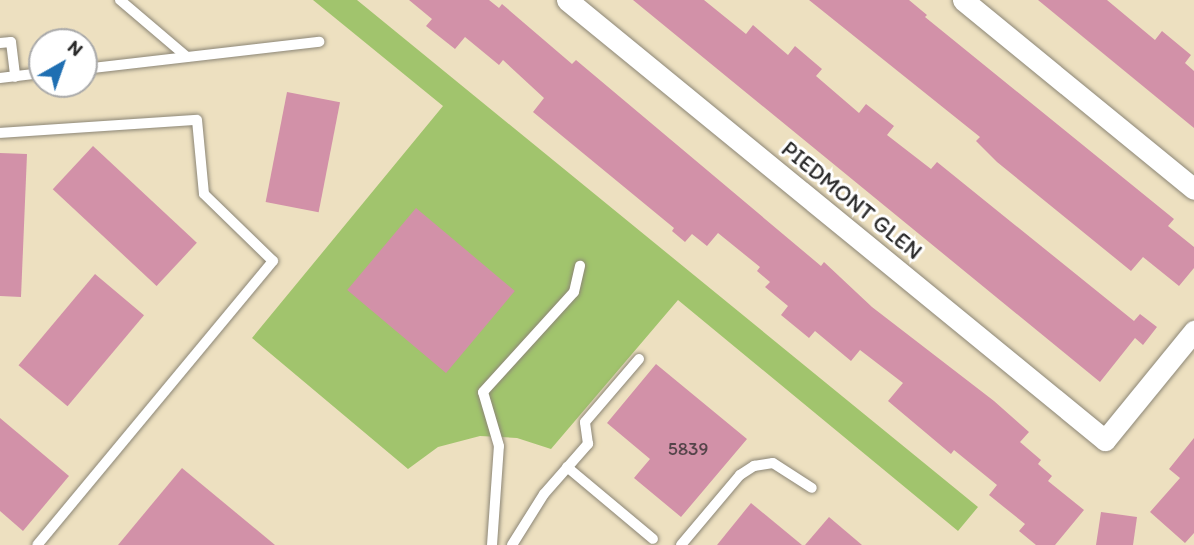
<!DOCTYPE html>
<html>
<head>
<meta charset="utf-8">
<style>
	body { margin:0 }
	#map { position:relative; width:1194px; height:545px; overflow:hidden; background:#ede0c0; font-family:Itim,sans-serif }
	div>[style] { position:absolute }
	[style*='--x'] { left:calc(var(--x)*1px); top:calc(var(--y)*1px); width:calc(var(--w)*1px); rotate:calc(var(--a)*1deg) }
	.green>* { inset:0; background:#a1c46d }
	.building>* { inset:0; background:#d291a8; transform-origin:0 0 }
	.roads { filter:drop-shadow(0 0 2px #8c8676) drop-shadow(0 0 2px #8c8676) }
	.service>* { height:10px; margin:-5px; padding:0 5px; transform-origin:5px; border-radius:5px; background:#fff }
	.minor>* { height:21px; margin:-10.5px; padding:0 10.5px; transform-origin:10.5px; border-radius:10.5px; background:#fff }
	span { translate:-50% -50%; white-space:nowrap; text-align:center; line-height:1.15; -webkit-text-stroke:6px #fff; paint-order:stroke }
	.number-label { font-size:19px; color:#55444a }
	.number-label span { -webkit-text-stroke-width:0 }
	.street-label { font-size:23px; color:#2b2b2b }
	.north { position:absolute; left:28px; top:28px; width:70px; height:70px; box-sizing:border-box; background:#fff; border:2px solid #aaa; border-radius:50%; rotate:40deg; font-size:19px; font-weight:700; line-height:28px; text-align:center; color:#2b2b2b }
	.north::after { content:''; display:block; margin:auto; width:24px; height:32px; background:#1f6fb2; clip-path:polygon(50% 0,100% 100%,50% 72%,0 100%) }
</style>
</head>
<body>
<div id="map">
	<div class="green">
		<div style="clip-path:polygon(313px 0,357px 0,978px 507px,958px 531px,678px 300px,551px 449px,517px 438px,480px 436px,438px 447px,408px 469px,252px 338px,443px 106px)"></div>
	</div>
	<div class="building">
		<div style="clip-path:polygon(409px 0,489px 0,499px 8px,502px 4px,572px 64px,576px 60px,821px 266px,824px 262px,872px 307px,994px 401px,1029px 432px,1020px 442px,1041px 460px,1038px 464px,1052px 476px,1048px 481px,1084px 510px,1055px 545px,1036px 545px,1019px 531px,1025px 524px,989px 495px,997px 485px,954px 450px,951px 454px,888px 401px,903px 383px,860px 350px,851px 361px,815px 331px,809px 338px,781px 315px,788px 306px,765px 287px,770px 282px,757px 271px,760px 267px,718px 233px,707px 246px,692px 234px,685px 242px,672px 231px,674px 228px,533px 112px,544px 98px,503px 60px,499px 65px,465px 37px,455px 49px,426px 26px,432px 19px)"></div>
		<div style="clip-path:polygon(633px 0,704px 0,746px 34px,753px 25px,788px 55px,795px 46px,822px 69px,816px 76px,859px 113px,866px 104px,894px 126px,887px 135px,931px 169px,937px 162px,1134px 321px,1140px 314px,1157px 327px,1143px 345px,1135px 338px,1100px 382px)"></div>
		<div style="clip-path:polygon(809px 0,909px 0,927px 15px,925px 17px,1174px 219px,1168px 226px,1194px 247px,1194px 268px,1179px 286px,1143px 257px,1131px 271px,997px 162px,976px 141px,980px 137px)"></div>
		<div style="clip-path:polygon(1038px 0,1107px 0,1155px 40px,1162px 31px,1191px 55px,1185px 63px,1194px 71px,1194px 128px)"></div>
		<div style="left:287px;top:92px;width:54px;height:112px;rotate:11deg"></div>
		<div style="left:93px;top:146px;width:142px;height:59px;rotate:43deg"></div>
		<div style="clip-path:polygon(0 153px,27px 154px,21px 297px,0 296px)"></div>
		<div style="left:416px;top:208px;width:129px;height:107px;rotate:40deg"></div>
		<div style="left:95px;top:274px;width:64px;height:119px;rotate:40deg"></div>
		<div style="clip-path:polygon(656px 364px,747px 439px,681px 517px,634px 478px,650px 459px,607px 423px)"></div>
		<div style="clip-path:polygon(0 418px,69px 476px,23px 531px,0 511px)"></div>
		<div style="clip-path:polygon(1194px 438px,1194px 533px,1185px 543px,1150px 512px,1180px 478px,1169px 469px)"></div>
		<div style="clip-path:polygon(182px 468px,275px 545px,118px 545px)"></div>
		<div style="clip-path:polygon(751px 503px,802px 545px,717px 545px)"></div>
		<div style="clip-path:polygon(1101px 512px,1137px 517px,1133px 545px,1096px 545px)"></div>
		<div style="clip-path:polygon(829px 517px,862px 545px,805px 545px)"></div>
	</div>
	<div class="roads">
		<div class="service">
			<div style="--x:120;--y:0;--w:88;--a:40.4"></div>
			<div style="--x:0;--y:43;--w:11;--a:-5"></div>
			<div style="--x:11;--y:42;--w:35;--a:83"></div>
			<div style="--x:84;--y:69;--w:237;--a:-6.6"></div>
			<div style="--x:0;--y:78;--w:42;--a:-6.8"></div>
			<div style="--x:0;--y:133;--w:197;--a:-3.8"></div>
			<div style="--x:197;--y:120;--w:74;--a:84.6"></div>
			<div style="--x:204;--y:194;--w:96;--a:44.2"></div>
			<div style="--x:273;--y:261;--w:369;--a:129.7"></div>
			<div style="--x:567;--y:467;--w:112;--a:39.9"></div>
			<div style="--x:492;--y:545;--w:99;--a:-86"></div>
			<div style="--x:499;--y:446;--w:56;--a:-106.5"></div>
			<div style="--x:483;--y:392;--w:135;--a:-47.7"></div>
			<div style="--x:574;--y:292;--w:27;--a:-77"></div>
			<div style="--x:512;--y:545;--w:60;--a:-57.9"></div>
			<div style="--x:544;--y:494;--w:67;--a:-48.7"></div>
			<div style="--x:588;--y:444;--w:22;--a:-98"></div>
			<div style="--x:585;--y:422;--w:83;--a:-49.4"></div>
			<div style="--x:681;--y:545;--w:92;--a:-49.9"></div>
			<div style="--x:740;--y:475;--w:17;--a:-33"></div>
			<div style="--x:754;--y:466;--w:19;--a:-9"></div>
			<div style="--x:773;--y:463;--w:46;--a:32.7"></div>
		</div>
		<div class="minor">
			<div style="--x:567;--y:0;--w:695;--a:39.28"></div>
			<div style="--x:1105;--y:440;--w:141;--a:-50.8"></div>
			<div style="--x:963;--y:0;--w:298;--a:39.3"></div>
		</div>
	</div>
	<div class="number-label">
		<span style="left:688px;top:449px">5839</span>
	</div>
	<div class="street-label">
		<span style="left:852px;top:200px;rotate:39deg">PIEDMONT GLEN</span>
	</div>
	<div class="north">N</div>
</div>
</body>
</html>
